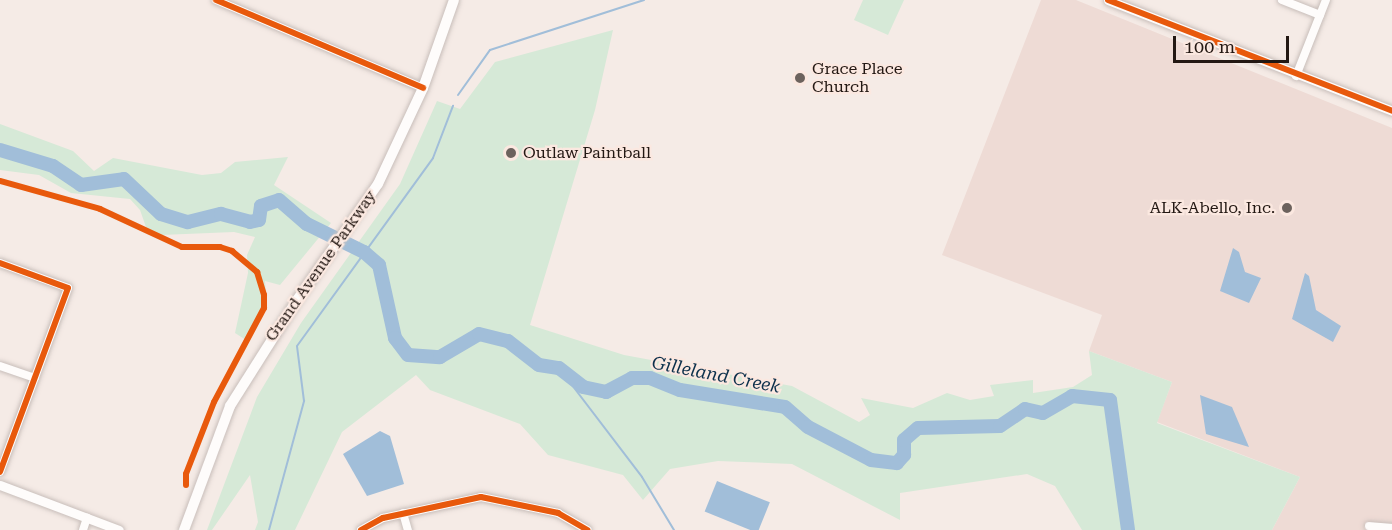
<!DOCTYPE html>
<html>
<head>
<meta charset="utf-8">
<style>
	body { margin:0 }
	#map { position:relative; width:1392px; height:530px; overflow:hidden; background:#f5ebe6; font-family:"Roboto Serif",serif }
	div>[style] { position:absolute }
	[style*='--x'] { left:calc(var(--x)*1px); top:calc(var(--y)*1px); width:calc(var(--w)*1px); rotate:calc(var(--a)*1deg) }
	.industrial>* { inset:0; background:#eedbd5 }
	.green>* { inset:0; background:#d6e9d7 }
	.water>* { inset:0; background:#a1bed9; transform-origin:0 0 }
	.stream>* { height:2px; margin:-1px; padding:0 1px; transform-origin:1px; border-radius:1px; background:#a1bed9 }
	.river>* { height:14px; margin:-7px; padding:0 7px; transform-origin:7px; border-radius:7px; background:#a1bed9 }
	.roads { filter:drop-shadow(0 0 2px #c8beba) drop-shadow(0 0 2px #c8beba) }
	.minor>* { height:8px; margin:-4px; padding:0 4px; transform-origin:4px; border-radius:4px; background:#fefcfb }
	.tertiary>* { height:9px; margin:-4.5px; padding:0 4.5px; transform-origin:4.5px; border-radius:4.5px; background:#fefcfb }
	.secondary>* { height:10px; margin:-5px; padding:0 5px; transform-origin:5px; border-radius:5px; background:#fefcfb }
	.cycleway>* { height:6px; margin:-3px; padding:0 3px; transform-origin:3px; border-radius:3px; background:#e8590c }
	.dots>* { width:16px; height:16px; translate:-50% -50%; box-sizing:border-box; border:3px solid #fbe8e0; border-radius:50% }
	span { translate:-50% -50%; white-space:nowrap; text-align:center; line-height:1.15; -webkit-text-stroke:4.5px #fbe8e0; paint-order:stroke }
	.poi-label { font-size:16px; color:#231813 }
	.left { translate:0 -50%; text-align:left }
	.right { translate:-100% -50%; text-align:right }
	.street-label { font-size:16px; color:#231813 }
	.water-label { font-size:18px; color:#0c304b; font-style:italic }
	.scale { position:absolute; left:1173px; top:36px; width:116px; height:27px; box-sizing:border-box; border:3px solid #231813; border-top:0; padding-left:8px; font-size:18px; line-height:21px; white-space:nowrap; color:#231813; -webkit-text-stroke:4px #fbe8e0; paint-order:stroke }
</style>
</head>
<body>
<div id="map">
	<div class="industrial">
		<div style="clip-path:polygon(1041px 0,1076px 0,1392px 128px,1392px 530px,1272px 530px,1300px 477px,1157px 422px,1172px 382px,1089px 351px,1102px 315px,942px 255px)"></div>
	</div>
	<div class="green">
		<div style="clip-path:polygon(863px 0,904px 0,888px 35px,854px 20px)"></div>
		<div style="clip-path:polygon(613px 30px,595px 110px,530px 325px,624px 355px,792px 386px,859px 422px,870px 415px,861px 398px,913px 408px,947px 393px,970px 400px,994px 396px,990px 385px,1033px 380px,1033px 393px,1073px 387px,1092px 375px,1089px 351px,1172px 382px,1157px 423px,1300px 477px,1272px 530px,1082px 530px,1055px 486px,1027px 474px,900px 493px,900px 520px,792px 464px,718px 461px,670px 469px,643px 500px,623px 475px,548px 455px,520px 424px,430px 390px,416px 375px,342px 432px,295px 530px,255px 530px,258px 522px,250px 475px,212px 530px,207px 530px,257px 397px,301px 323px,400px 184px,437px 101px,460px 109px,495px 62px)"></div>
		<div style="clip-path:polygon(0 124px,73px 151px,94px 171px,113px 158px,202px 175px,221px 173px,235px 162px,288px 157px,274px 185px,331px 223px,280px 285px,265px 281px,267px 308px,246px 340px,235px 333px,248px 273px,247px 255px,255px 237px,234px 232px,161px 235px,146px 227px,140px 210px,130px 199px,71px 193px,39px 175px,0 170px)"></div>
	</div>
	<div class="water">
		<div style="clip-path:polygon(1233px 248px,1239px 252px,1245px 272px,1261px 278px,1249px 303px,1220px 291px)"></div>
		<div style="clip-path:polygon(1305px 273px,1309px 276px,1316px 310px,1341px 326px,1333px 342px,1292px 319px)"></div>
		<div style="clip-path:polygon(1200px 395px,1232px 407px,1249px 447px,1206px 434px)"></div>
		<div style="clip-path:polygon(380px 431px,390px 436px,404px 484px,367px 496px,343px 454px)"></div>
		<div style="left:717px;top:481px;width:57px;height:33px;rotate:22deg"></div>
	</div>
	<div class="stream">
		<div style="--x:458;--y:95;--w:55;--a:-54.6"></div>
		<div style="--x:490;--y:50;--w:162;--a:-18"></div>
		<div style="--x:559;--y:368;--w:137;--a:52.7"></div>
		<div style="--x:642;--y:477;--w:62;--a:58.9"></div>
		<div style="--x:269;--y:530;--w:134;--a:-74.8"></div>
		<div style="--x:304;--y:401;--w:55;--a:-97.3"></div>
		<div style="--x:297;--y:346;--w:232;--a:-54.1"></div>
		<div style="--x:433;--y:158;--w:56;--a:-69"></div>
	</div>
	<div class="river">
		<div style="--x:0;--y:150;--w:55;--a:16.8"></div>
		<div style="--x:53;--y:166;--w:34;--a:34"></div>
		<div style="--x:81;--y:185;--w:43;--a:-7.9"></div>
		<div style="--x:124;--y:179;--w:51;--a:43.4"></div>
		<div style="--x:161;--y:214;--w:28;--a:17"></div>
		<div style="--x:188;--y:222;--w:34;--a:-14"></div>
		<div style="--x:221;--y:214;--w:30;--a:15"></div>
		<div style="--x:250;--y:222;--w:9;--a:-13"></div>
		<div style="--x:259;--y:220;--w:14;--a:-82"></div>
		<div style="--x:261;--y:206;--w:19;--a:-18"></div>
		<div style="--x:279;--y:200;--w:37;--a:41"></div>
		<div style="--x:307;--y:224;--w:64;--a:26.2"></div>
		<div style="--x:364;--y:252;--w:20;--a:41"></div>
		<div style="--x:379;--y:265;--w:75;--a:77.6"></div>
		<div style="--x:395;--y:338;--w:21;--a:53"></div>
		<div style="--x:408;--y:355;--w:32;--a:4"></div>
		<div style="--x:440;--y:357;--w:45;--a:-30.5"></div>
		<div style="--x:479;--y:334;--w:30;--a:14"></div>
		<div style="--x:508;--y:341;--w:39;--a:38"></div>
		<div style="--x:539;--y:365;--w:20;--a:9"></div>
		<div style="--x:559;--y:368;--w:31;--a:38"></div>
		<div style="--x:583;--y:387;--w:24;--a:12"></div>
		<div style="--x:606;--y:392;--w:30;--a:-28"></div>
		<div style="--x:632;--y:378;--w:18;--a:0"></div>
		<div style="--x:650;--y:378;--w:32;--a:22"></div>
		<div style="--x:680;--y:390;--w:106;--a:9.2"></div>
		<div style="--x:785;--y:407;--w:30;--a:41"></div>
		<div style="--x:808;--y:427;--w:71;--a:27.6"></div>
		<div style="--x:871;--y:460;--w:26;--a:7"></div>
		<div style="--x:897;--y:463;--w:11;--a:-49"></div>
		<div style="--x:904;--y:455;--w:15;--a:-90"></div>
		<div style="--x:904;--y:440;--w:18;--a:-41"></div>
		<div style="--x:918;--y:428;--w:82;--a:-1.4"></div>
		<div style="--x:1000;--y:426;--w:30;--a:-34"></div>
		<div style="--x:1025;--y:409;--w:18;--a:13"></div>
		<div style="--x:1043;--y:413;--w:34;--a:-30"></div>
		<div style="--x:1072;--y:396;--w:38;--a:6"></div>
		<div style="--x:1110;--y:400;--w:131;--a:82.1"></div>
	</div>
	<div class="roads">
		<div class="minor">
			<div style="--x:216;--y:0;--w:225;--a:23"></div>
			<div style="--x:1282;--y:0;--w:41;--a:21.5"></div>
			<div style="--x:1296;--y:76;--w:82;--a:-68.5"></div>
			<div style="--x:0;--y:263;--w:72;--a:20.2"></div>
			<div style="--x:68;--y:288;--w:196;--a:110.3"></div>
			<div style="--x:0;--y:366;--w:37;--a:19"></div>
			<div style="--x:403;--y:513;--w:18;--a:74"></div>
			<div style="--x:1369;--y:526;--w:23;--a:5"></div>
			<div style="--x:83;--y:530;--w:13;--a:-72"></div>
			<div style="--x:361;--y:530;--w:25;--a:-29"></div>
			<div style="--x:383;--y:518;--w:100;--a:-12.1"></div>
			<div style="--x:481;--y:497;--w:79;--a:11.7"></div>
			<div style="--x:558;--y:513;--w:34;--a:30"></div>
		</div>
		<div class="tertiary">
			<div style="--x:1108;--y:0;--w:305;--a:21.3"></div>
			<div style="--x:0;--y:485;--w:127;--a:20.7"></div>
		</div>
		<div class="secondary">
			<div style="--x:184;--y:530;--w:132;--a:-69.6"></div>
			<div style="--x:230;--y:406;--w:125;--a:-57.7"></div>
			<div style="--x:297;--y:300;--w:141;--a:-55.1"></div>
			<div style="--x:378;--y:184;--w:106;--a:-64.9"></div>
			<div style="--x:423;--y:88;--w:93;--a:-70.6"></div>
		</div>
	</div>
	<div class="cycleway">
		<div style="--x:216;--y:0;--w:225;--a:23"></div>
		<div style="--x:1108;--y:0;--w:305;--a:21.3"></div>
		<div style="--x:0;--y:181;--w:104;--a:15.6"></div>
		<div style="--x:100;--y:209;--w:90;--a:24.9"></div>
		<div style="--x:182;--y:247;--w:38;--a:0"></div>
		<div style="--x:220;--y:247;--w:13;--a:18"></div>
		<div style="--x:232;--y:251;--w:33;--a:40"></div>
		<div style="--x:257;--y:272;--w:24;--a:73"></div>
		<div style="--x:264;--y:295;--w:13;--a:90"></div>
		<div style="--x:264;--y:308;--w:106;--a:118"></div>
		<div style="--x:214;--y:402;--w:77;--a:111.3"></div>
		<div style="--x:186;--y:474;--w:11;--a:90"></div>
		<div style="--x:0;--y:263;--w:72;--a:20.2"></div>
		<div style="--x:68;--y:288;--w:196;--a:110.3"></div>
		<div style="--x:361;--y:530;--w:25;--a:-29"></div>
		<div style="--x:383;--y:518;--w:100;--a:-12.1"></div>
		<div style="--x:481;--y:497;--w:79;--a:11.7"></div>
		<div style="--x:558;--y:513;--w:34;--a:30"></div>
	</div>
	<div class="dots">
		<div style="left:800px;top:78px;background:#6c625d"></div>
		<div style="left:511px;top:153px;background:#6c625d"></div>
		<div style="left:1287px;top:208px;background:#6c625d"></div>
	</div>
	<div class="poi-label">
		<span class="left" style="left:812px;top:78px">Grace Place<br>Church</span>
		<span class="left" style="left:523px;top:153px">Outlaw Paintball</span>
		<span class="right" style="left:1275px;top:208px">ALK-Abello, Inc.</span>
	</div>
	<div class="street-label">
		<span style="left:321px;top:266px;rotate:-55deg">Grand Avenue Parkway</span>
	</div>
	<div class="water-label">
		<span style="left:716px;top:375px;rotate:11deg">Gilleland Creek</span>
	</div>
	<div class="scale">100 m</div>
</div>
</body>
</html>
